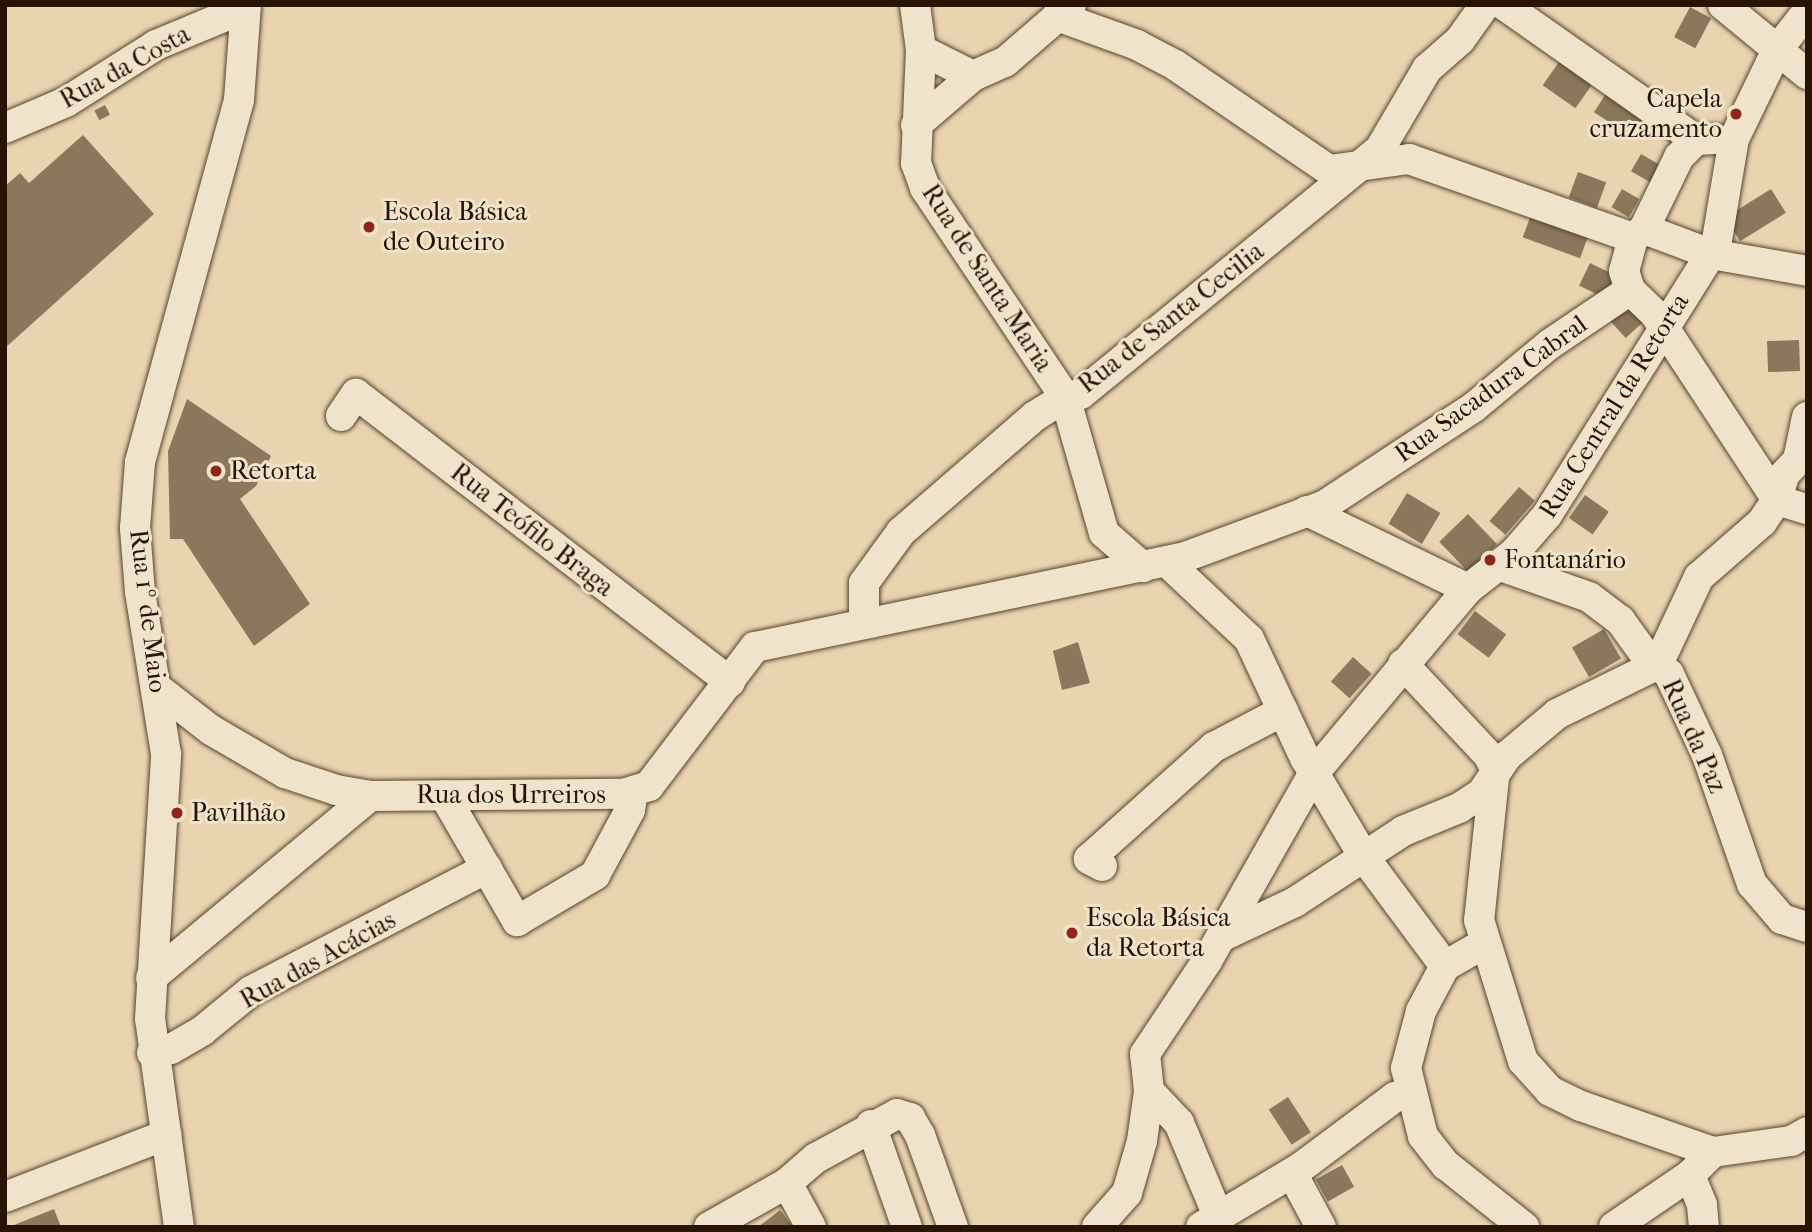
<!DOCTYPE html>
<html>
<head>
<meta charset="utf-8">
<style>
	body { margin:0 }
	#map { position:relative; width:1812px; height:1232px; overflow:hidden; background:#e8d4af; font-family:"IM FELL French Canon",serif }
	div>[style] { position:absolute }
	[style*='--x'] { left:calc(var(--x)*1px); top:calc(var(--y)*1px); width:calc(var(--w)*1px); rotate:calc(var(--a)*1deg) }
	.building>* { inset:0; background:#8b785c; transform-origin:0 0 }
	.roads { filter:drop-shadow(0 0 2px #57442e) drop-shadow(0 0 2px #57442e) }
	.minor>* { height:30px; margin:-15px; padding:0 15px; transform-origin:15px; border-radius:15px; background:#f0e3cb }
	.dots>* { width:19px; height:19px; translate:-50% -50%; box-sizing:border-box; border:4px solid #f0e3cb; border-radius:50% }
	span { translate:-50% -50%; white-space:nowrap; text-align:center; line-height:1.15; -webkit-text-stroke:6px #f0e3cb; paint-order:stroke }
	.street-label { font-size:26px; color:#271403 }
	.poi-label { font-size:26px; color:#271403 }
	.right { translate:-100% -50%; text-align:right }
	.left { translate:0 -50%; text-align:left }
	.frame { position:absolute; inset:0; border:7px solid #271403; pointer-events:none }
</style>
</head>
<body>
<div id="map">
	<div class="building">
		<div style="left:1690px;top:7px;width:24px;height:34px;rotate:28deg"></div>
		<div style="left:1561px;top:59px;width:40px;height:32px;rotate:35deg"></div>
		<div style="left:1607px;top:92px;width:48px;height:24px;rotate:33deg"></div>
		<div style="left:105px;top:105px;width:11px;height:12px;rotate:63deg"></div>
		<div style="clip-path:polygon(83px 135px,154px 214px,5px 348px,5px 186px,20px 173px,29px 183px)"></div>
		<div style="left:1641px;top:154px;width:22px;height:20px;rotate:30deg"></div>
		<div style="left:1578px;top:172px;width:30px;height:27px;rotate:20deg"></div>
		<div style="left:1622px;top:189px;width:20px;height:21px;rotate:30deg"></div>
		<div style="left:1771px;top:189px;width:28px;height:54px;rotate:58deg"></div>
		<div style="left:1532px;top:212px;width:61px;height:27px;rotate:20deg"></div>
		<div style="left:1590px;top:263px;width:28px;height:25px;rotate:26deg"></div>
		<div style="left:1626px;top:304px;width:25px;height:23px;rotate:48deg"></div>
		<div style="left:1799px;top:340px;width:31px;height:32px;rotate:88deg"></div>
		<div style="clip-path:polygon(187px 399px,271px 456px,256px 486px,240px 499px,310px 604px,254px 646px,183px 539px,170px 539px,168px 451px)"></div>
		<div style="left:1519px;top:487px;width:21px;height:45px;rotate:41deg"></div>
		<div style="left:1407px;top:493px;width:39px;height:36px;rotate:31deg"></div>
		<div style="left:1585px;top:495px;width:29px;height:28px;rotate:35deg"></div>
		<div style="left:1468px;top:514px;width:42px;height:40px;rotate:46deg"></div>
		<div style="left:1475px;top:611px;width:39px;height:29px;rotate:37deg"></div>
		<div style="left:1604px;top:629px;width:34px;height:37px;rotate:60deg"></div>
		<div style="clip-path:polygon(1078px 642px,1090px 683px,1062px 690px,1053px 651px)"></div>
		<div style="left:1353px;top:657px;width:25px;height:33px;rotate:42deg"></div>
		<div style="left:1288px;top:1097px;width:42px;height:23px;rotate:57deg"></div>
		<div style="left:1342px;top:1165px;width:25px;height:30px;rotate:61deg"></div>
		<div style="clip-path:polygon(54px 1209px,61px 1227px,9px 1227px)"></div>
		<div style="clip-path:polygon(780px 1210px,793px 1227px,758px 1227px)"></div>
	</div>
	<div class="roads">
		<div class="minor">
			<div style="--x:915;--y:5;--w:45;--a:82.4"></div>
			<div style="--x:921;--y:50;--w:113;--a:92.5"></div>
			<div style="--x:916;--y:163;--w:27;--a:70"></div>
			<div style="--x:925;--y:188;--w:252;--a:56.2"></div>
			<div style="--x:1065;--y:397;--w:141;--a:74"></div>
			<div style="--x:1104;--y:533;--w:52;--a:41.1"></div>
			<div style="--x:1504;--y:5;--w:235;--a:35.1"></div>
			<div style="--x:1696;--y:140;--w:20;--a:-3"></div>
			<div style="--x:1723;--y:5;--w:109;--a:39.4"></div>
			<div style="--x:1057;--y:16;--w:85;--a:19.9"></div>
			<div style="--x:1137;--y:45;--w:43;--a:27.8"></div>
			<div style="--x:1175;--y:65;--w:186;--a:34.3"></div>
			<div style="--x:1329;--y:170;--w:81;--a:-7.8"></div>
			<div style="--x:1409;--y:159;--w:238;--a:19.4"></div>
			<div style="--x:921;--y:50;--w:58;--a:26.6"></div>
			<div style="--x:973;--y:76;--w:35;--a:-24"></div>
			<div style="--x:1005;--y:62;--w:87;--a:-40.8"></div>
			<div style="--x:916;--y:125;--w:75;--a:-40.7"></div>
			<div style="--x:5;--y:128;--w:66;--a:-23.1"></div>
			<div style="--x:66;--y:102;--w:107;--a:-32.3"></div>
			<div style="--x:156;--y:45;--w:96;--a:-22.6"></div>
			<div style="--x:1696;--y:140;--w:24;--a:135"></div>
			<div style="--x:1679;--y:157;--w:80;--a:115.9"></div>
			<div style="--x:1644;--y:229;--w:14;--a:141"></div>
			<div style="--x:1633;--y:238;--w:34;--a:105"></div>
			<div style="--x:1624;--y:271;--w:20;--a:72"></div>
			<div style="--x:1630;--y:290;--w:35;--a:44"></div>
			<div style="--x:1655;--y:314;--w:222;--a:56.7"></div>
			<div style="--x:1644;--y:229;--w:72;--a:20.5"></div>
			<div style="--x:1711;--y:254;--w:97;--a:10"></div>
			<div style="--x:341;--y:416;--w:27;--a:-56"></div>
			<div style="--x:356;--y:394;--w:472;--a:37.6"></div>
			<div style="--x:1777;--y:500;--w:31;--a:17"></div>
			<div style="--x:1307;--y:511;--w:179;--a:25.8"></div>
			<div style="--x:1167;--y:562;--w:112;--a:43.2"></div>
			<div style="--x:1249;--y:639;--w:132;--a:64.8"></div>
			<div style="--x:1305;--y:758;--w:115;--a:59.2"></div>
			<div style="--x:1364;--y:857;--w:136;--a:53.4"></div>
			<div style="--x:1498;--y:565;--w:96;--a:19.4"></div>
			<div style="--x:1589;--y:597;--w:39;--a:37"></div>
			<div style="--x:1620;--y:620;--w:44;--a:54.2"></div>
			<div style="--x:1646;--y:656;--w:29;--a:38"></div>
			<div style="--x:1669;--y:674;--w:89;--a:64.9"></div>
			<div style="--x:1707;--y:755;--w:137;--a:70.8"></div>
			<div style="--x:1752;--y:884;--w:46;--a:49.4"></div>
			<div style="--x:1782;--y:919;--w:26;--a:18"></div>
			<div style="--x:864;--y:623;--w:40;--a:-90"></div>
			<div style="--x:864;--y:583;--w:63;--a:-54"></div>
			<div style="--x:901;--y:532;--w:177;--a:-40.9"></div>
			<div style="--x:1035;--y:416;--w:36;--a:-32"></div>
			<div style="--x:1065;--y:397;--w:16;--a:-11"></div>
			<div style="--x:1081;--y:394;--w:387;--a:-39.3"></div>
			<div style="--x:1380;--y:149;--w:93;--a:-59.6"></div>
			<div style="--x:1427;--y:69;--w:44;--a:-41.3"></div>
			<div style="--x:1460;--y:40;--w:43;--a:-54.5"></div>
			<div style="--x:1403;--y:664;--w:126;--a:46.9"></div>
			<div style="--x:1489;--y:756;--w:14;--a:65"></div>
			<div style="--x:1495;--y:769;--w:152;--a:96"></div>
			<div style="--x:1479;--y:920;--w:148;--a:72.7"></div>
			<div style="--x:1523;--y:1061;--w:40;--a:48"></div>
			<div style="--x:1550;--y:1091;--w:34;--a:26"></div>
			<div style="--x:1581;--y:1106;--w:140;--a:19.2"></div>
			<div style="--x:157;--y:688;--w:68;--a:37.9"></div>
			<div style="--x:211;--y:730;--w:86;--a:30.2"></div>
			<div style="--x:285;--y:773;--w:54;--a:18.4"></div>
			<div style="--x:336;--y:790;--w:35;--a:10"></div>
			<div style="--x:370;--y:796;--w:253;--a:-0.5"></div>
			<div style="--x:623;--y:794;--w:27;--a:-17"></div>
			<div style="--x:649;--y:786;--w:175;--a:-52.7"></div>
			<div style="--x:755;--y:647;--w:436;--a:-11.8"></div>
			<div style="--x:1182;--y:558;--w:153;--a:-20.3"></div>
			<div style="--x:1325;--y:505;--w:178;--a:-33.3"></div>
			<div style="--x:1474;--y:407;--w:99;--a:-39.7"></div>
			<div style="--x:1550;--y:344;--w:97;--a:-34"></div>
			<div style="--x:444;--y:795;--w:146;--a:59.9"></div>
			<div style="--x:517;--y:921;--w:91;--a:-30.5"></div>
			<div style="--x:595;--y:875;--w:74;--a:-61.7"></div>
			<div style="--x:630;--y:810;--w:19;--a:-81"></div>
			<div style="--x:1102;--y:866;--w:15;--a:-152"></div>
			<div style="--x:1089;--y:859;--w:168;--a:-41.9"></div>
			<div style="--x:1214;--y:747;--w:78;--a:-27.6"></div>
			<div style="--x:1221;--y:937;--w:82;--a:-25.3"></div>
			<div style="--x:1295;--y:902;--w:129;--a:-33.3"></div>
			<div style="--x:1403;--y:831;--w:61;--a:-22.3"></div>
			<div style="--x:1459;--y:808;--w:27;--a:-33"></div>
			<div style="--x:1482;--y:793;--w:45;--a:-56"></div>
			<div style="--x:1507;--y:756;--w:65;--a:-40"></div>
			<div style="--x:1557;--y:714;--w:113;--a:-26.3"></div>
			<div style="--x:1658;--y:664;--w:96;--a:-64.8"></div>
			<div style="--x:1699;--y:577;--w:84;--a:-41.1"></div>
			<div style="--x:1762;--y:522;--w:27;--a:-56"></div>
			<div style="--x:1777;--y:500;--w:26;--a:-74"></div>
			<div style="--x:1784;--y:475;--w:21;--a:-47"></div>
			<div style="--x:1798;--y:460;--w:44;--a:-78.2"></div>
			<div style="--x:1485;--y:943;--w:46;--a:150.1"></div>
			<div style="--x:1445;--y:966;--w:51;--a:118.1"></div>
			<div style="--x:1421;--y:1011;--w:59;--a:104.7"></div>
			<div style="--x:1406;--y:1068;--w:70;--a:76"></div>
			<div style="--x:1423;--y:1136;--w:37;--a:52"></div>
			<div style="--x:1446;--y:1165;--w:100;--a:38.5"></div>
			<div style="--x:151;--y:978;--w:285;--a:-39.7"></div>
			<div style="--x:152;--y:1053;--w:19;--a:-12"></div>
			<div style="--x:171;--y:1049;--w:36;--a:-30"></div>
			<div style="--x:202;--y:1031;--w:63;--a:-39.2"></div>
			<div style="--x:251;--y:991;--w:266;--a:-27.5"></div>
			<div style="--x:1149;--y:1091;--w:44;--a:46.8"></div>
			<div style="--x:1179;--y:1123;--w:103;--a:67.2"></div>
			<div style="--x:871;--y:1125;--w:108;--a:70.6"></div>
			<div style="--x:1292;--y:1173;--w:61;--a:61.8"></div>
			<div style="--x:1690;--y:1175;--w:32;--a:68"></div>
			<div style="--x:1702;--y:1205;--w:22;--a:85"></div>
			<div style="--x:787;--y:1183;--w:50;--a:61.4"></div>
			<div style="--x:5;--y:1197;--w:173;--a:-21.1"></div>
			<div style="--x:179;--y:1227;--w:210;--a:-97.9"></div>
			<div style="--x:150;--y:1019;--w:265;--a:-86.5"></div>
			<div style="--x:166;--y:754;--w:164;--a:-99.1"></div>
			<div style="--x:140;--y:592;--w:64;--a:-94.5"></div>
			<div style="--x:135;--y:528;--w:66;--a:-85.7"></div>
			<div style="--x:140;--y:462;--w:375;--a:-74.7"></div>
			<div style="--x:239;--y:100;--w:95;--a:-85.8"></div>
			<div style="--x:709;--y:1227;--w:90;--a:-29.4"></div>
			<div style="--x:787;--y:1183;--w:38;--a:-41"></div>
			<div style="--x:816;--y:1158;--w:92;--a:-28.5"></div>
			<div style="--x:897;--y:1114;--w:14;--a:17"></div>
			<div style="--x:910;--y:1118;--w:20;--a:60"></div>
			<div style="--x:920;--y:1135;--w:98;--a:70.3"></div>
			<div style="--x:1097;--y:1227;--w:45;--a:-48.6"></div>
			<div style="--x:1127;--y:1193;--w:54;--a:-73.9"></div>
			<div style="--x:1142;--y:1141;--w:50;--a:-82"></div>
			<div style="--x:1149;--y:1091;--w:37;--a:-96"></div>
			<div style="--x:1145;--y:1054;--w:112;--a:-56.3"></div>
			<div style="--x:1207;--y:961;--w:216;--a:-60.4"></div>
			<div style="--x:1314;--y:773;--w:240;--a:-50.1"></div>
			<div style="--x:1468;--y:589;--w:58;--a:-38"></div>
			<div style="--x:1514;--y:553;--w:50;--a:-49"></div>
			<div style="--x:1547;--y:515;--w:318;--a:-57.9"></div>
			<div style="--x:1716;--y:246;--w:109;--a:-80.5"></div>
			<div style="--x:1734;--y:139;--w:99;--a:-64.2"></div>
			<div style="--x:1777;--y:50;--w:48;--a:-51.7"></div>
			<div style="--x:1201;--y:1227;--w:115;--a:-30.8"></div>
			<div style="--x:1300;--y:1168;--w:119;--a:-36.8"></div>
			<div style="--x:1395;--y:1097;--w:16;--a:-15"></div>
			<div style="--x:1614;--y:1227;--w:92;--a:-34.4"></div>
			<div style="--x:1690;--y:1175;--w:33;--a:-45"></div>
			<div style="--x:1713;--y:1152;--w:79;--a:-8"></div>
			<div style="--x:1791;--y:1141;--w:18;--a:-29"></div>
		</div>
	</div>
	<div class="dots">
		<div style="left:1736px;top:114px;background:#8f2418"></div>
		<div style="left:369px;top:227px;background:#8f2418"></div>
		<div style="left:216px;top:471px;background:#8f2418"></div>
		<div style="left:1490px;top:560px;background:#8f2418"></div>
		<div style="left:177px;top:813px;background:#8f2418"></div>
		<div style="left:1072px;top:933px;background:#8f2418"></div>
	</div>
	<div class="street-label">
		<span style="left:125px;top:67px;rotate:-29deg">Rua da Costa</span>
		<span style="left:987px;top:278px;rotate:57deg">Rua de Santa Maria</span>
		<span style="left:1171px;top:318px;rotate:-38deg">Rua de Santa Cecilia</span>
		<span style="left:1491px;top:389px;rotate:-36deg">Rua Sacadura Cabral</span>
		<span style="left:1614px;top:406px;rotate:-58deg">Rua Central da Retorta</span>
		<span style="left:532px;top:530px;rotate:38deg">Rua Teófilo Braga</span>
		<span style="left:148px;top:611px;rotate:83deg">Rua 1º de Maio</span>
		<span style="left:1694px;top:736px;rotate:66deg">Rua da Paz</span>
		<span style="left:511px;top:795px">Rua dos Urreiros</span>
		<span style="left:318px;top:960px;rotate:-29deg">Rua das Acácias</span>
	</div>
	<div class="poi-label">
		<span class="right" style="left:1722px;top:114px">Capela<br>cruzamento</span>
		<span class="left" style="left:383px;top:227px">Escola Básica<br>de Outeiro</span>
		<span class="left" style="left:230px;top:471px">Retorta</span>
		<span class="left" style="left:1504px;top:560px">Fontanário</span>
		<span class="left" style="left:191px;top:813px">Pavilhão</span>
		<span class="left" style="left:1086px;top:933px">Escola Básica<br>da Retorta</span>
	</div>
	<div class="frame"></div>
</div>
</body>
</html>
